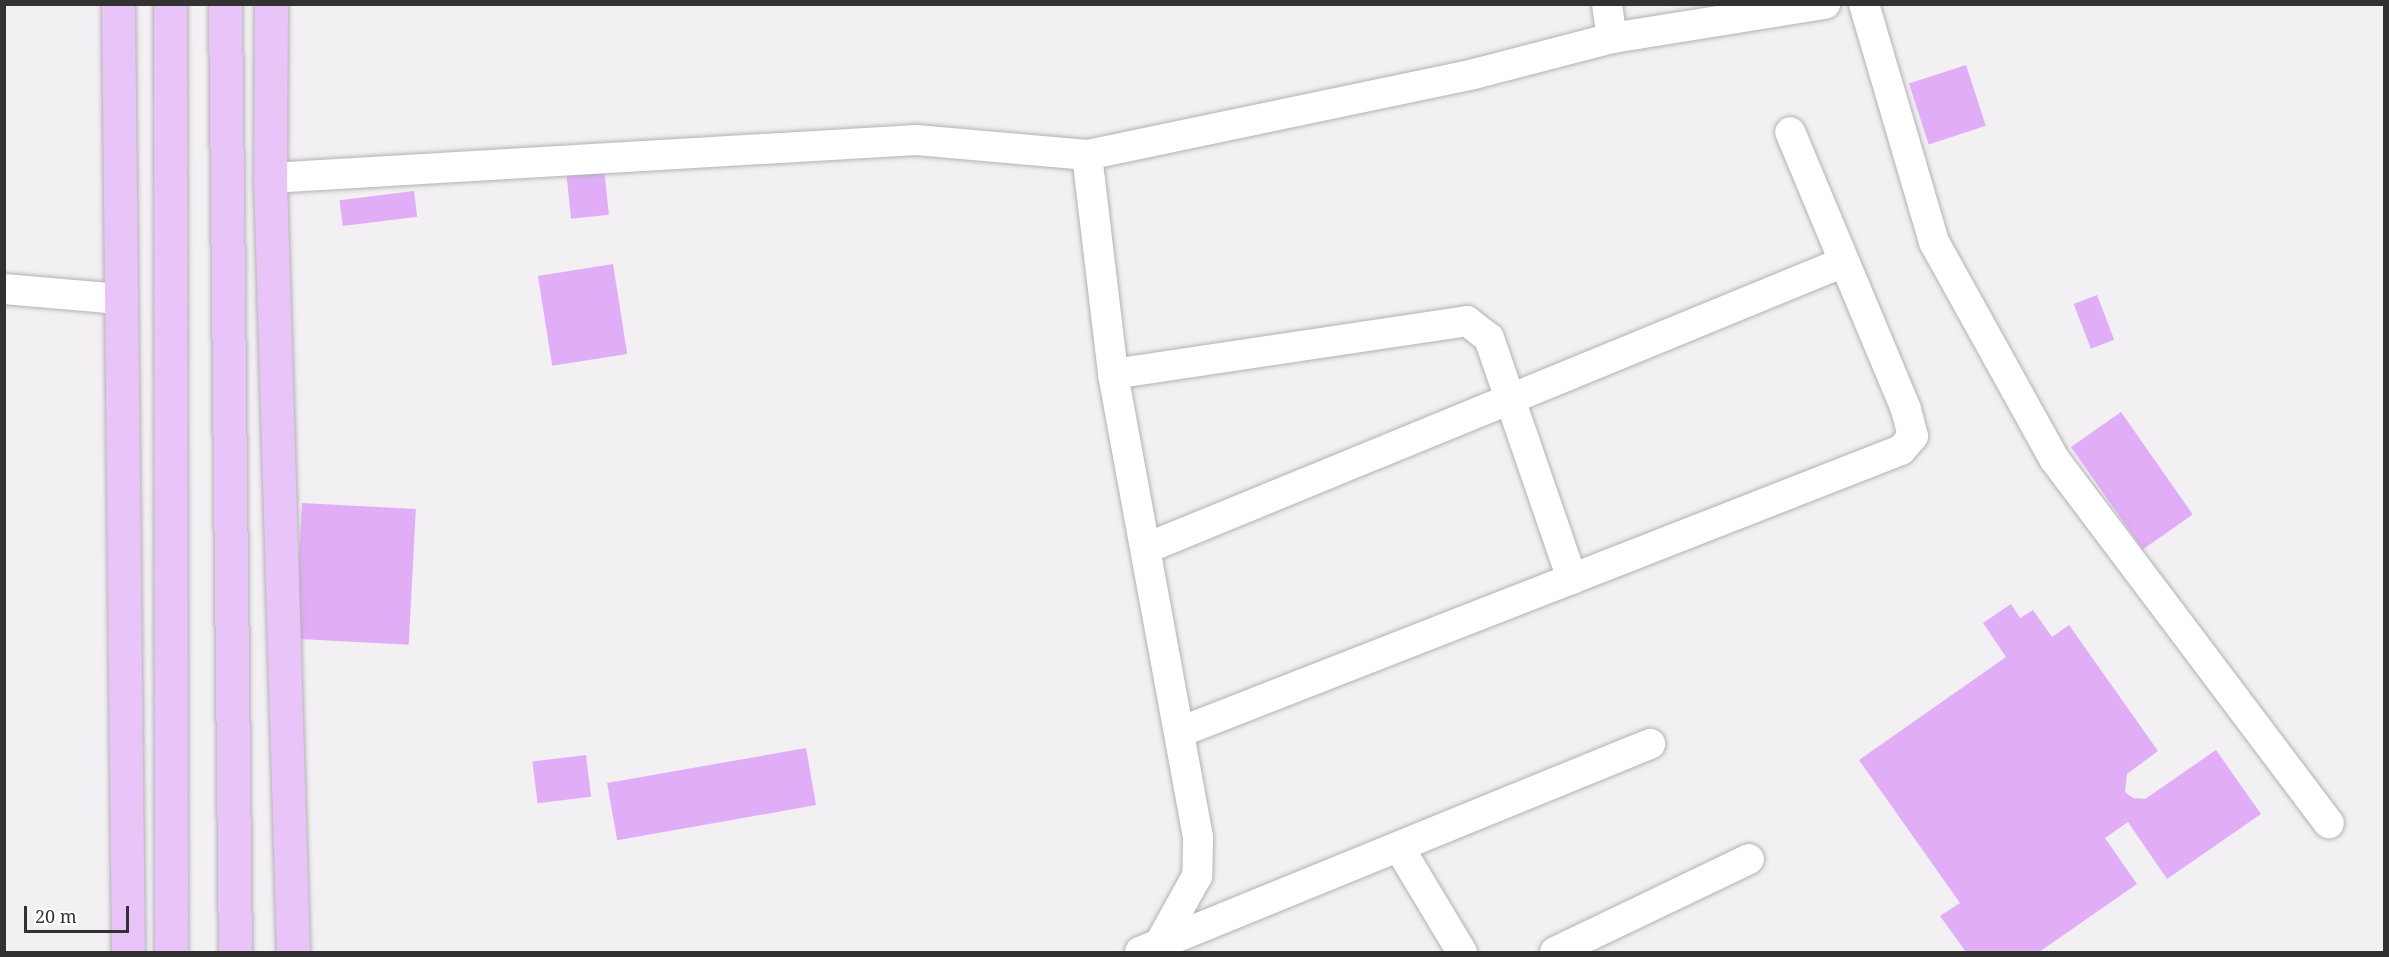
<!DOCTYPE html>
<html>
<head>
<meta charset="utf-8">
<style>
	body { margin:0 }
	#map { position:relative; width:2389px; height:957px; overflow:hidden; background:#f2f0f3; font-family:"Noto Serif",serif }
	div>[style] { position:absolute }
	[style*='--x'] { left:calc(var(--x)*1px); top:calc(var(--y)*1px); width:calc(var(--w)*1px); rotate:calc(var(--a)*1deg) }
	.building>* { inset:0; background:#e2adf7; transform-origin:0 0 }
	.roads { filter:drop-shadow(0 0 2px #b3b1b4) drop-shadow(0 0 2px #b3b1b4) }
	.street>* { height:30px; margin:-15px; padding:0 15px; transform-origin:15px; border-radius:15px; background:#fff }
	.primary>* { height:33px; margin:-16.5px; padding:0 16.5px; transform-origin:16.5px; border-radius:16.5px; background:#e9c4f8 }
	span { translate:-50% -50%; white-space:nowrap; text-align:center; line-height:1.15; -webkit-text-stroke:4.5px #fff; paint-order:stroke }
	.frame { position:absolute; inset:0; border:6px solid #333233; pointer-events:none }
	.scale { position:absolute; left:24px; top:906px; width:105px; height:27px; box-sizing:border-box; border:3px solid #333233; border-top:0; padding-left:8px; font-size:18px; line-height:21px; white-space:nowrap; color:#333233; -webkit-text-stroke:4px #fff; paint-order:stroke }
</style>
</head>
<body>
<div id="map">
	<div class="building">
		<div style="left:1966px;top:65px;width:64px;height:60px;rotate:72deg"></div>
		<div style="left:604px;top:168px;width:47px;height:38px;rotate:84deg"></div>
		<div style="left:414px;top:191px;width:26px;height:75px;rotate:83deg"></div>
		<div style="left:613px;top:264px;width:91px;height:76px;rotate:81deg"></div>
		<div style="left:2097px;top:295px;width:48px;height:25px;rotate:69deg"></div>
		<div style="left:2121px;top:412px;width:125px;height:61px;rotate:55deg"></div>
		<div style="left:302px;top:503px;width:114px;height:136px;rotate:3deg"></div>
		<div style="clip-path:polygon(2011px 604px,2020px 618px,2033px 610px,2052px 637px,2069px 625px,2158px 751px,2127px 774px,2125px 792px,2133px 798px,2145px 799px,2216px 750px,2261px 814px,2167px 879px,2128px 822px,2105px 838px,2137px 884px,2039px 952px,1966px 952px,1940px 916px,1960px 903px,1859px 760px,2006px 657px,1983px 623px)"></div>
		<div style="left:806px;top:748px;width:58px;height:202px;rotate:80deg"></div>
		<div style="left:586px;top:755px;width:42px;height:54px;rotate:83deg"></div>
	</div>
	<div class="roads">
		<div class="street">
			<div style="--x:1607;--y:4;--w:34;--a:82"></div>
			<div style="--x:1864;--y:4;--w:248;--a:73.6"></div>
			<div style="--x:1934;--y:242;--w:249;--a:61"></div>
			<div style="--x:2055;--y:460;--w:455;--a:53"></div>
			<div style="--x:1087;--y:155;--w:221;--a:83.2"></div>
			<div style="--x:1113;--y:374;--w:471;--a:79.6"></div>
			<div style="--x:1198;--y:837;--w:39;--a:91"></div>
			<div style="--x:1197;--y:876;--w:74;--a:119"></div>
			<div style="--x:270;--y:178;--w:647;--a:-3.37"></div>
			<div style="--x:916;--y:140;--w:172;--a:5"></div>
			<div style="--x:1087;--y:155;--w:395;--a:-11.8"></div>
			<div style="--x:1474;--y:74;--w:143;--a:-14.6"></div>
			<div style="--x:1612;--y:38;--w:216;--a:-9.1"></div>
			<div style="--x:4;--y:289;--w:116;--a:4.9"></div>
			<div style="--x:1113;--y:374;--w:358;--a:-8.5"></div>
			<div style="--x:1467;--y:321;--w:28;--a:38"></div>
			<div style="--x:1489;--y:338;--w:255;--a:71"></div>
			<div style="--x:1147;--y:548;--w:753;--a:-22.31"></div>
			<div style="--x:1180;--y:732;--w:774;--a:-21.36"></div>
			<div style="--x:1901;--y:450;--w:18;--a:-49"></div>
			<div style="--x:1913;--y:436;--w:28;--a:-105"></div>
			<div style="--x:1906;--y:409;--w:300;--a:-112.7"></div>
			<div style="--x:1400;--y:849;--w:120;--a:59"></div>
			<div style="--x:1140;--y:952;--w:551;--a:-22.19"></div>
			<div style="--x:1555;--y:952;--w:215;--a:-25.6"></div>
		</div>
		<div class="primary">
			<div style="--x:118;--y:4;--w:948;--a:89.4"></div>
			<div style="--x:170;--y:4;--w:948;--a:89.94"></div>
			<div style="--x:225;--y:4;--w:948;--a:89.4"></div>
			<div style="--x:271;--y:4;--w:174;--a:90.3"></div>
			<div style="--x:270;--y:178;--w:774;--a:88.3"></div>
		</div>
	</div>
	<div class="frame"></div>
	<div class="scale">20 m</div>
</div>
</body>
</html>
